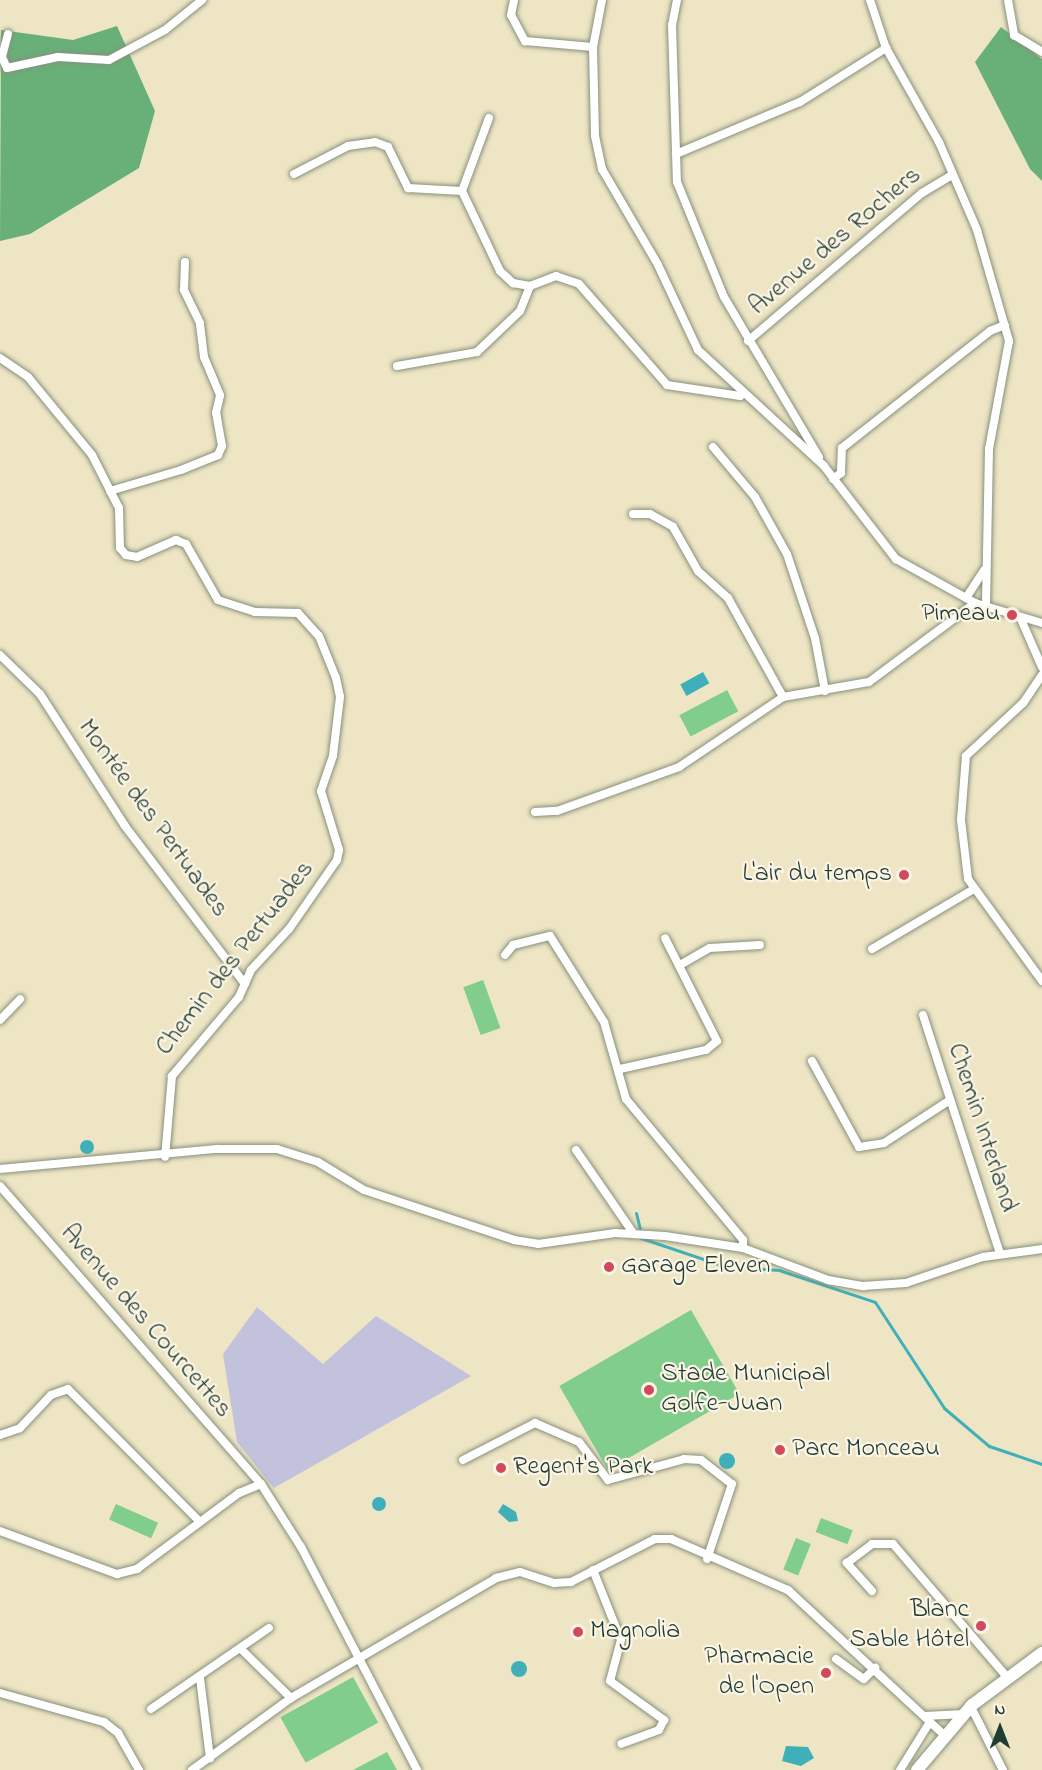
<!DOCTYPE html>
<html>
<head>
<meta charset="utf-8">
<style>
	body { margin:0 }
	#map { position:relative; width:1042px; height:1770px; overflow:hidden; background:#ede5c4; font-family:"Indie Flower",sans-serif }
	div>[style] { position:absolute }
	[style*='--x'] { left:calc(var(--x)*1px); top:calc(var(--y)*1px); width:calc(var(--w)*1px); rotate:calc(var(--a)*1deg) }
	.industrial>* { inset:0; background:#c2c2dc }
	.green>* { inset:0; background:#80cd8c; transform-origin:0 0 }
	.forest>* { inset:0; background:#68b078 }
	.water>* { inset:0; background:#3fb0b9; transform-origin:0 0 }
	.round { border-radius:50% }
	.stream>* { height:3px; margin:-1.5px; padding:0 1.5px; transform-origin:1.5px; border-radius:1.5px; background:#3fb0b9 }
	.roads { filter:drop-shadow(0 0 2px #86917c) drop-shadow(0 0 2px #86917c) }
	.minor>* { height:8px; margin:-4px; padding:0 4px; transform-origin:4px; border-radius:4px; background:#fff }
	.primary>* { height:12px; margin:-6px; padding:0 6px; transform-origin:6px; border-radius:6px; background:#fff }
	.dots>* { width:16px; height:16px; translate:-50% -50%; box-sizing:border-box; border:3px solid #fcf5e5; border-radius:50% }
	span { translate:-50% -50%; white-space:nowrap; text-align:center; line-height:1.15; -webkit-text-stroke:4.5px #fcf5e5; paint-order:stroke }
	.street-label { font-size:26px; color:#1f3d34 }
	.poi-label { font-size:26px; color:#1f3d34 }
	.right { translate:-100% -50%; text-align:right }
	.left { translate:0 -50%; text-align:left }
	.north { position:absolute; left:970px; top:1698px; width:60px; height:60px; -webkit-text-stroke:4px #fcf5e5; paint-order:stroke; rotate:0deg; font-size:16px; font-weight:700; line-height:24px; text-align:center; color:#1f3d34 }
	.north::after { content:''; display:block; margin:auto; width:21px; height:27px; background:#1f3d34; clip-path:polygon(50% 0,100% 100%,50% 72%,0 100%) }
</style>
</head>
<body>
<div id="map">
	<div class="industrial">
		<div style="clip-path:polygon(257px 1307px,323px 1364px,376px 1316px,471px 1376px,274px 1488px,237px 1442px,223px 1354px)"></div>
	</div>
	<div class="green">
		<div style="left:727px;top:690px;width:24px;height:54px;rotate:62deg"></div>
		<div style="left:483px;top:980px;width:51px;height:21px;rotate:70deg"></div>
		<div style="left:691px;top:1310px;width:97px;height:152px;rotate:60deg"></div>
		<div style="left:116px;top:1504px;width:46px;height:17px;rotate:24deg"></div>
		<div style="left:821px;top:1518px;width:34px;height:15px;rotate:21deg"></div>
		<div style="left:796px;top:1538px;width:16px;height:34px;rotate:22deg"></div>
		<div style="left:353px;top:1677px;width:52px;height:83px;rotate:61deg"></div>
		<div style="clip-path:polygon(387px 1752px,397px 1770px,353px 1770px)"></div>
	</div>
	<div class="forest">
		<div style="clip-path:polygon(117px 26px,155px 111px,139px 168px,30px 234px,0 241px,1px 30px,73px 40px)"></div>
		<div style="clip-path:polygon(1001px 27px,1042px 59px,1042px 181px,1030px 169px,975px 62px)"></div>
	</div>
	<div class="water">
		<div style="left:703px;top:672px;width:13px;height:26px;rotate:61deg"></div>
		<div class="round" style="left:80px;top:1140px;width:14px;height:14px"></div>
		<div class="round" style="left:719px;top:1453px;width:16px;height:16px"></div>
		<div class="round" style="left:372px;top:1497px;width:14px;height:14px"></div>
		<div style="clip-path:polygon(503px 1504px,516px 1512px,518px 1521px,509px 1522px,498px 1512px)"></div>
		<div class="round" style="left:511px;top:1661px;width:16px;height:16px"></div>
		<div style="clip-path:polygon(786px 1746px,808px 1747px,814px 1758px,801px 1766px,782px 1761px)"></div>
	</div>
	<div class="stream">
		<div style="--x:636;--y:1213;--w:16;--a:76"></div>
		<div style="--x:641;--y:1238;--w:88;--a:18.6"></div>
		<div style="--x:724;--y:1266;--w:55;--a:4.2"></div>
		<div style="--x:779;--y:1270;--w:101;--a:18.4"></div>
		<div style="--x:875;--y:1302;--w:126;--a:56.9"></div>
		<div style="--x:944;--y:1408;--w:59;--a:40.2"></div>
		<div style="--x:989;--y:1446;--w:56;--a:18.8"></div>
	</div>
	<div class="roads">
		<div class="minor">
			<div style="--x:514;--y:0;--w:15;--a:101"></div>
			<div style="--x:511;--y:15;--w:30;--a:62"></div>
			<div style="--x:525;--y:41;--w:68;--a:5"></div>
			<div style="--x:602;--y:0;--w:48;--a:100.8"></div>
			<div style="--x:593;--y:47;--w:89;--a:88.7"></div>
			<div style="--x:595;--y:136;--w:34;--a:78"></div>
			<div style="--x:602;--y:169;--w:111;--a:59.7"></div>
			<div style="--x:658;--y:265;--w:94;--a:64.8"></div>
			<div style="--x:698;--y:350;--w:171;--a:42.6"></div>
			<div style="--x:824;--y:466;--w:118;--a:52.3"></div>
			<div style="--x:896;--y:559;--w:90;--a:29.1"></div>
			<div style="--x:975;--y:603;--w:70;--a:16.6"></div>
			<div style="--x:677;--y:0;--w:25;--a:101"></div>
			<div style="--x:672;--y:25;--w:157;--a:88.2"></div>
			<div style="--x:677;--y:182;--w:124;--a:67.8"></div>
			<div style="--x:724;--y:297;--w:186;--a:59.3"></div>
			<div style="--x:870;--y:0;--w:51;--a:71.6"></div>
			<div style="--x:886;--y:48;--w:108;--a:60.6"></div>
			<div style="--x:939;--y:142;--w:96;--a:66.6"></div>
			<div style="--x:977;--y:230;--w:116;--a:73.9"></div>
			<div style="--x:1009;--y:341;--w:110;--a:100.5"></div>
			<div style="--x:989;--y:449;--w:159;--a:91.1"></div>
			<div style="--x:1008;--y:0;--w:36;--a:80"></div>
			<div style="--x:1014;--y:35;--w:33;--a:31"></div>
			<div style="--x:8;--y:34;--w:24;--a:105"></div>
			<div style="--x:2;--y:57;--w:12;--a:66"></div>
			<div style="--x:7;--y:68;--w:52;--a:-12.2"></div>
			<div style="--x:58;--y:57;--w:51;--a:3.4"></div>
			<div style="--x:109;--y:60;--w:64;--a:-28.2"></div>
			<div style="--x:165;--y:30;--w:48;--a:-39"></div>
			<div style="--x:489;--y:118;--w:78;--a:110.3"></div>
			<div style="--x:462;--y:191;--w:89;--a:64.6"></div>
			<div style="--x:500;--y:271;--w:18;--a:43"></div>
			<div style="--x:513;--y:283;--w:17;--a:10"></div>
			<div style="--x:530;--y:286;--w:28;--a:-21"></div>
			<div style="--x:556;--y:276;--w:24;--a:19"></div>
			<div style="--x:579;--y:284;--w:134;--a:48.9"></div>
			<div style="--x:667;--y:385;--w:74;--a:8.6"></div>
			<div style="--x:676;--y:154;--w:134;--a:-22.8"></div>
			<div style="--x:800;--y:102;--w:102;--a:-32.1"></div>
			<div style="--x:294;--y:174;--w:61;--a:-27.4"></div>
			<div style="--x:348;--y:146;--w:27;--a:-8"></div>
			<div style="--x:375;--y:142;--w:14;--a:21"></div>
			<div style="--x:388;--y:147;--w:46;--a:64"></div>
			<div style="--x:408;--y:188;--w:54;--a:3.2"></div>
			<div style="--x:748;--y:341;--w:228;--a:-40.4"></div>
			<div style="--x:922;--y:193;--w:35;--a:-31"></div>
			<div style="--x:0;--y:358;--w:34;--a:34"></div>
			<div style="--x:28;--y:377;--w:101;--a:50.6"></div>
			<div style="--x:92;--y:455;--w:59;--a:63"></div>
			<div style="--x:119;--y:508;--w:40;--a:88.6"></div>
			<div style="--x:120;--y:548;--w:9;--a:49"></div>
			<div style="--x:126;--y:555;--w:11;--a:10"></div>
			<div style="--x:137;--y:557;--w:43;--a:-23.6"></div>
			<div style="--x:176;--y:540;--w:11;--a:22"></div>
			<div style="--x:186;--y:544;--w:64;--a:60.3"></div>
			<div style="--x:218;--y:600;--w:39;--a:18"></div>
			<div style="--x:255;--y:612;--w:43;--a:1.3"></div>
			<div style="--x:298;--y:613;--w:31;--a:48"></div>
			<div style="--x:319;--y:636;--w:45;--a:68"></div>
			<div style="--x:336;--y:678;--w:19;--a:78"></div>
			<div style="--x:340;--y:697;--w:59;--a:96.8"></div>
			<div style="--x:333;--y:756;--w:37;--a:109"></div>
			<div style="--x:321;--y:791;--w:62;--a:73"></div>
			<div style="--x:339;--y:850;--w:10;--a:101"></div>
			<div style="--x:337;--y:860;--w:84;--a:124.8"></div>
			<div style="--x:289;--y:929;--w:56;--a:132.8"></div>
			<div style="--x:251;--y:970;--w:30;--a:114"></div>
			<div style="--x:239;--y:997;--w:104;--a:130.3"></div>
			<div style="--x:172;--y:1076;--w:81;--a:94.9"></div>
			<div style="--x:397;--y:366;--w:81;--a:-9.9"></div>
			<div style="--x:477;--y:352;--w:59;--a:-43.6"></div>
			<div style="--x:520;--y:311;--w:27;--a:-68"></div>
			<div style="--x:713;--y:447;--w:65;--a:50"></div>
			<div style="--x:755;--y:497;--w:65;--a:60.7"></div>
			<div style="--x:787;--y:554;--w:89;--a:71.6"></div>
			<div style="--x:815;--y:638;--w:54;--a:79.3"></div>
			<div style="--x:833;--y:479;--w:10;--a:-37"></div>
			<div style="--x:841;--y:473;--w:25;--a:-88"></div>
			<div style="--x:842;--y:448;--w:189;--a:-38.3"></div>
			<div style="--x:990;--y:331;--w:16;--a:-22"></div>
			<div style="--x:110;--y:491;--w:74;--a:-16.5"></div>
			<div style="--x:181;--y:470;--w:40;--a:-22"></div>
			<div style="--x:218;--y:455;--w:10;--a:-66"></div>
			<div style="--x:222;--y:446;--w:34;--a:-100"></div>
			<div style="--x:216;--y:413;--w:18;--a:-77"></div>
			<div style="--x:220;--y:395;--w:41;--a:-112.8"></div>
			<div style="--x:204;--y:357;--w:34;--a:-97"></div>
			<div style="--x:200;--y:323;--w:37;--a:-116"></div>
			<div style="--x:184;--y:290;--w:28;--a:-88"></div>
			<div style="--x:633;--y:514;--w:17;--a:0"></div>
			<div style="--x:650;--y:514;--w:26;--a:29"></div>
			<div style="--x:673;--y:527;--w:51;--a:60.4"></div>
			<div style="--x:698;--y:571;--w:40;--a:42"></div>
			<div style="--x:728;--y:598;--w:113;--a:60.9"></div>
			<div style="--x:966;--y:598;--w:33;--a:-57"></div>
			<div style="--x:1020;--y:617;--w:55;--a:66.3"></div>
			<div style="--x:0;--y:655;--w:56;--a:44.3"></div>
			<div style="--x:40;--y:694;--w:157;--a:57.2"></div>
			<div style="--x:125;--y:826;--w:198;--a:52.8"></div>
			<div style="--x:1042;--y:675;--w:34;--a:124"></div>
			<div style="--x:1023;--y:703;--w:78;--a:137.1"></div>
			<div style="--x:966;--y:756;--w:64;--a:94.5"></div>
			<div style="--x:961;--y:820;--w:59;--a:83.2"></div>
			<div style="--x:968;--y:879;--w:126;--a:54"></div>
			<div style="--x:535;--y:812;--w:22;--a:-3"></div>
			<div style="--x:557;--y:811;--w:130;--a:-19.8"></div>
			<div style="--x:679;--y:767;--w:125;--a:-33.9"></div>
			<div style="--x:783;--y:697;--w:87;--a:-9.9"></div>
			<div style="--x:869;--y:682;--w:132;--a:-36.7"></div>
			<div style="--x:872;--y:949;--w:118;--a:-30.5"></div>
			<div style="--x:505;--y:955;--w:13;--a:-51"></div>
			<div style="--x:513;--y:945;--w:38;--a:-14"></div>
			<div style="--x:550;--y:936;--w:102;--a:57.9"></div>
			<div style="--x:604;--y:1022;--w:80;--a:74.1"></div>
			<div style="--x:626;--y:1099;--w:183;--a:50.3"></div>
			<div style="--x:743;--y:1240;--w:8;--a:90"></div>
			<div style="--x:680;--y:965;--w:34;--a:-30"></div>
			<div style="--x:710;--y:948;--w:50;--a:-3.4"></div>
			<div style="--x:923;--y:1015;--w:251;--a:72.1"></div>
			<div style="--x:0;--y:1020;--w:29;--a:-46"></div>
			<div style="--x:812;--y:1061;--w:98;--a:61.3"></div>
			<div style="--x:859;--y:1147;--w:25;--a:-9"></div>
			<div style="--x:884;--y:1143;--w:79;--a:-33.1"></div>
			<div style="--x:620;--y:1069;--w:88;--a:-12.5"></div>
			<div style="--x:706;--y:1050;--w:14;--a:-39"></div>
			<div style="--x:717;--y:1041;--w:115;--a:-116.8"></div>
			<div style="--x:576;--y:1150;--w:102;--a:55.4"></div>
			<div style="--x:0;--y:1169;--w:218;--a:-5.3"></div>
			<div style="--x:217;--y:1149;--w:60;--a:0"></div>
			<div style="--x:277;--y:1149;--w:43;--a:17.6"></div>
			<div style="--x:318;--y:1162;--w:54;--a:31.3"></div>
			<div style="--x:364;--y:1190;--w:158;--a:18.4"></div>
			<div style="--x:514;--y:1240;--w:24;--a:9"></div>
			<div style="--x:538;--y:1244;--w:78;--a:-8.1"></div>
			<div style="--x:615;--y:1233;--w:50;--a:3.4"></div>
			<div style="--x:665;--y:1236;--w:79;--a:8.7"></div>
			<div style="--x:743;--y:1248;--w:91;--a:20.6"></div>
			<div style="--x:828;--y:1280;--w:36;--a:10"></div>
			<div style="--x:863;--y:1286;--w:43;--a:-4"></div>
			<div style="--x:906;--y:1283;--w:81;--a:-18.7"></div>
			<div style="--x:983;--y:1257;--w:60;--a:-7.7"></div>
			<div style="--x:0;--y:1186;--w:396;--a:48.8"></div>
			<div style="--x:261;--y:1484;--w:75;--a:57.6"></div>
			<div style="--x:301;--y:1547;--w:251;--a:62.5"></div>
			<div style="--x:0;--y:1435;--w:21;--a:-19"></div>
			<div style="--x:20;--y:1428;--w:45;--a:-46.8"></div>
			<div style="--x:51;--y:1395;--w:18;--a:-19"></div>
			<div style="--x:68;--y:1389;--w:186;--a:45.2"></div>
			<div style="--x:463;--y:1460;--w:81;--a:-27.2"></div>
			<div style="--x:535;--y:1423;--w:48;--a:23.4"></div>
			<div style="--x:579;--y:1442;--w:48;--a:52.7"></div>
			<div style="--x:608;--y:1480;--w:79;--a:-15.4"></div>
			<div style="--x:684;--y:1459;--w:17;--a:3"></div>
			<div style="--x:701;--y:1460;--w:39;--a:38"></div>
			<div style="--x:732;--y:1484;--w:79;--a:108.4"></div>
			<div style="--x:0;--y:1531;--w:125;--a:20.2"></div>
			<div style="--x:117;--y:1574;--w:21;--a:-14"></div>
			<div style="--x:137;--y:1569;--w:127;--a:-36.7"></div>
			<div style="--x:239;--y:1493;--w:24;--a:-22"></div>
			<div style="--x:593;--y:1570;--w:75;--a:68.2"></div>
			<div style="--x:621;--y:1640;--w:42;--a:105"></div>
			<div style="--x:610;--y:1681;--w:67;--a:35.8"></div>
			<div style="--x:664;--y:1720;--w:11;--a:117"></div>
			<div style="--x:659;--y:1730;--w:40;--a:159.8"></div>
			<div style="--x:872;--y:1591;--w:38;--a:-132"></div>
			<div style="--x:847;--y:1563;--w:31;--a:-37"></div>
			<div style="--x:872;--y:1544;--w:21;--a:0"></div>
			<div style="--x:893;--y:1544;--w:174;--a:49.4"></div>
			<div style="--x:242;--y:1650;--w:69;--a:44.4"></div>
			<div style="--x:836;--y:1659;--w:34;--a:36"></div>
			<div style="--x:864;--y:1679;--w:16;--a:-45"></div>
			<div style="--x:200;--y:1678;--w:81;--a:82.9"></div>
			<div style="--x:0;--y:1693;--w:108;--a:15.6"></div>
			<div style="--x:104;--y:1722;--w:18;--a:38"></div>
			<div style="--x:118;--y:1733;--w:43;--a:60.4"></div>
			<div style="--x:971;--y:1707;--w:71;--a:63.1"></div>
			<div style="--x:151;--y:1709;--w:143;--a:-34.5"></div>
			<div style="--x:925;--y:1716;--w:39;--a:-3"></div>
			<div style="--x:192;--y:1770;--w:122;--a:-36"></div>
			<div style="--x:291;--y:1698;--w:238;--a:-30.3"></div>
			<div style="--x:496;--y:1578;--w:25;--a:-14"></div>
			<div style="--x:520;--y:1572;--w:36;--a:18"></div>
			<div style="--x:554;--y:1583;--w:17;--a:-3"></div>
			<div style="--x:571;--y:1582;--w:94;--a:-27.1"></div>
			<div style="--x:655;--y:1539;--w:16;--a:0"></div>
			<div style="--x:671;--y:1539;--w:128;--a:23.6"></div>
			<div style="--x:788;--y:1590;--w:214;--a:42.9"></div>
			<div style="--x:900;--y:1770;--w:53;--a:-58.1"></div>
		</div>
		<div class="primary">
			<div style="--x:917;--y:1770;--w:85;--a:-49.8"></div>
			<div style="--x:972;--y:1705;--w:87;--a:-36.6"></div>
		</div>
	</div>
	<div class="dots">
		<div style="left:1012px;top:615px;background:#d1495b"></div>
		<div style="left:904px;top:875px;background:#d1495b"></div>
		<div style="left:609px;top:1267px;background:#d1495b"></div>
		<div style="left:649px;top:1390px;background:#d1495b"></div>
		<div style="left:780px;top:1450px;background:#d1495b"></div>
		<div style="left:501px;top:1468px;background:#d1495b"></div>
		<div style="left:981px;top:1626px;background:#d1495b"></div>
		<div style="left:578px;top:1632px;background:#d1495b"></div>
		<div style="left:826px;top:1673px;background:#d1495b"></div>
	</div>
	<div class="street-label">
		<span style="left:836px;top:242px;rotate:-40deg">Avenue des Rochers</span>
		<span style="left:152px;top:819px;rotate:54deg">Montée des Pertuades</span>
		<span style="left:236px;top:959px;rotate:-52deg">Chemin des Pertuades</span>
		<span style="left:981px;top:1128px;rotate:72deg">Chemin Interland</span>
		<span style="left:145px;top:1322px;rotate:49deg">Avenue des Courcettes</span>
	</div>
	<div class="poi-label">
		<span class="right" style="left:1000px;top:615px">Pimeau</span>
		<span class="right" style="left:892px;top:875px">L'air du temps</span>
		<span class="left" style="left:621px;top:1267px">Garage Eleven</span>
		<span class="left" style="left:661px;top:1390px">Stade Municipal<br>Golfe-Juan</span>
		<span class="left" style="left:792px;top:1450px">Parc Monceau</span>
		<span class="left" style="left:513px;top:1468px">Regent's Park</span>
		<span class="right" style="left:969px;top:1626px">Blanc<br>Sable Hôtel</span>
		<span class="left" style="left:590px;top:1632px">Magnolia</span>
		<span class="right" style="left:814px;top:1673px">Pharmacie<br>de l'Open</span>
	</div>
	<div class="north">N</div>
</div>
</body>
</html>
